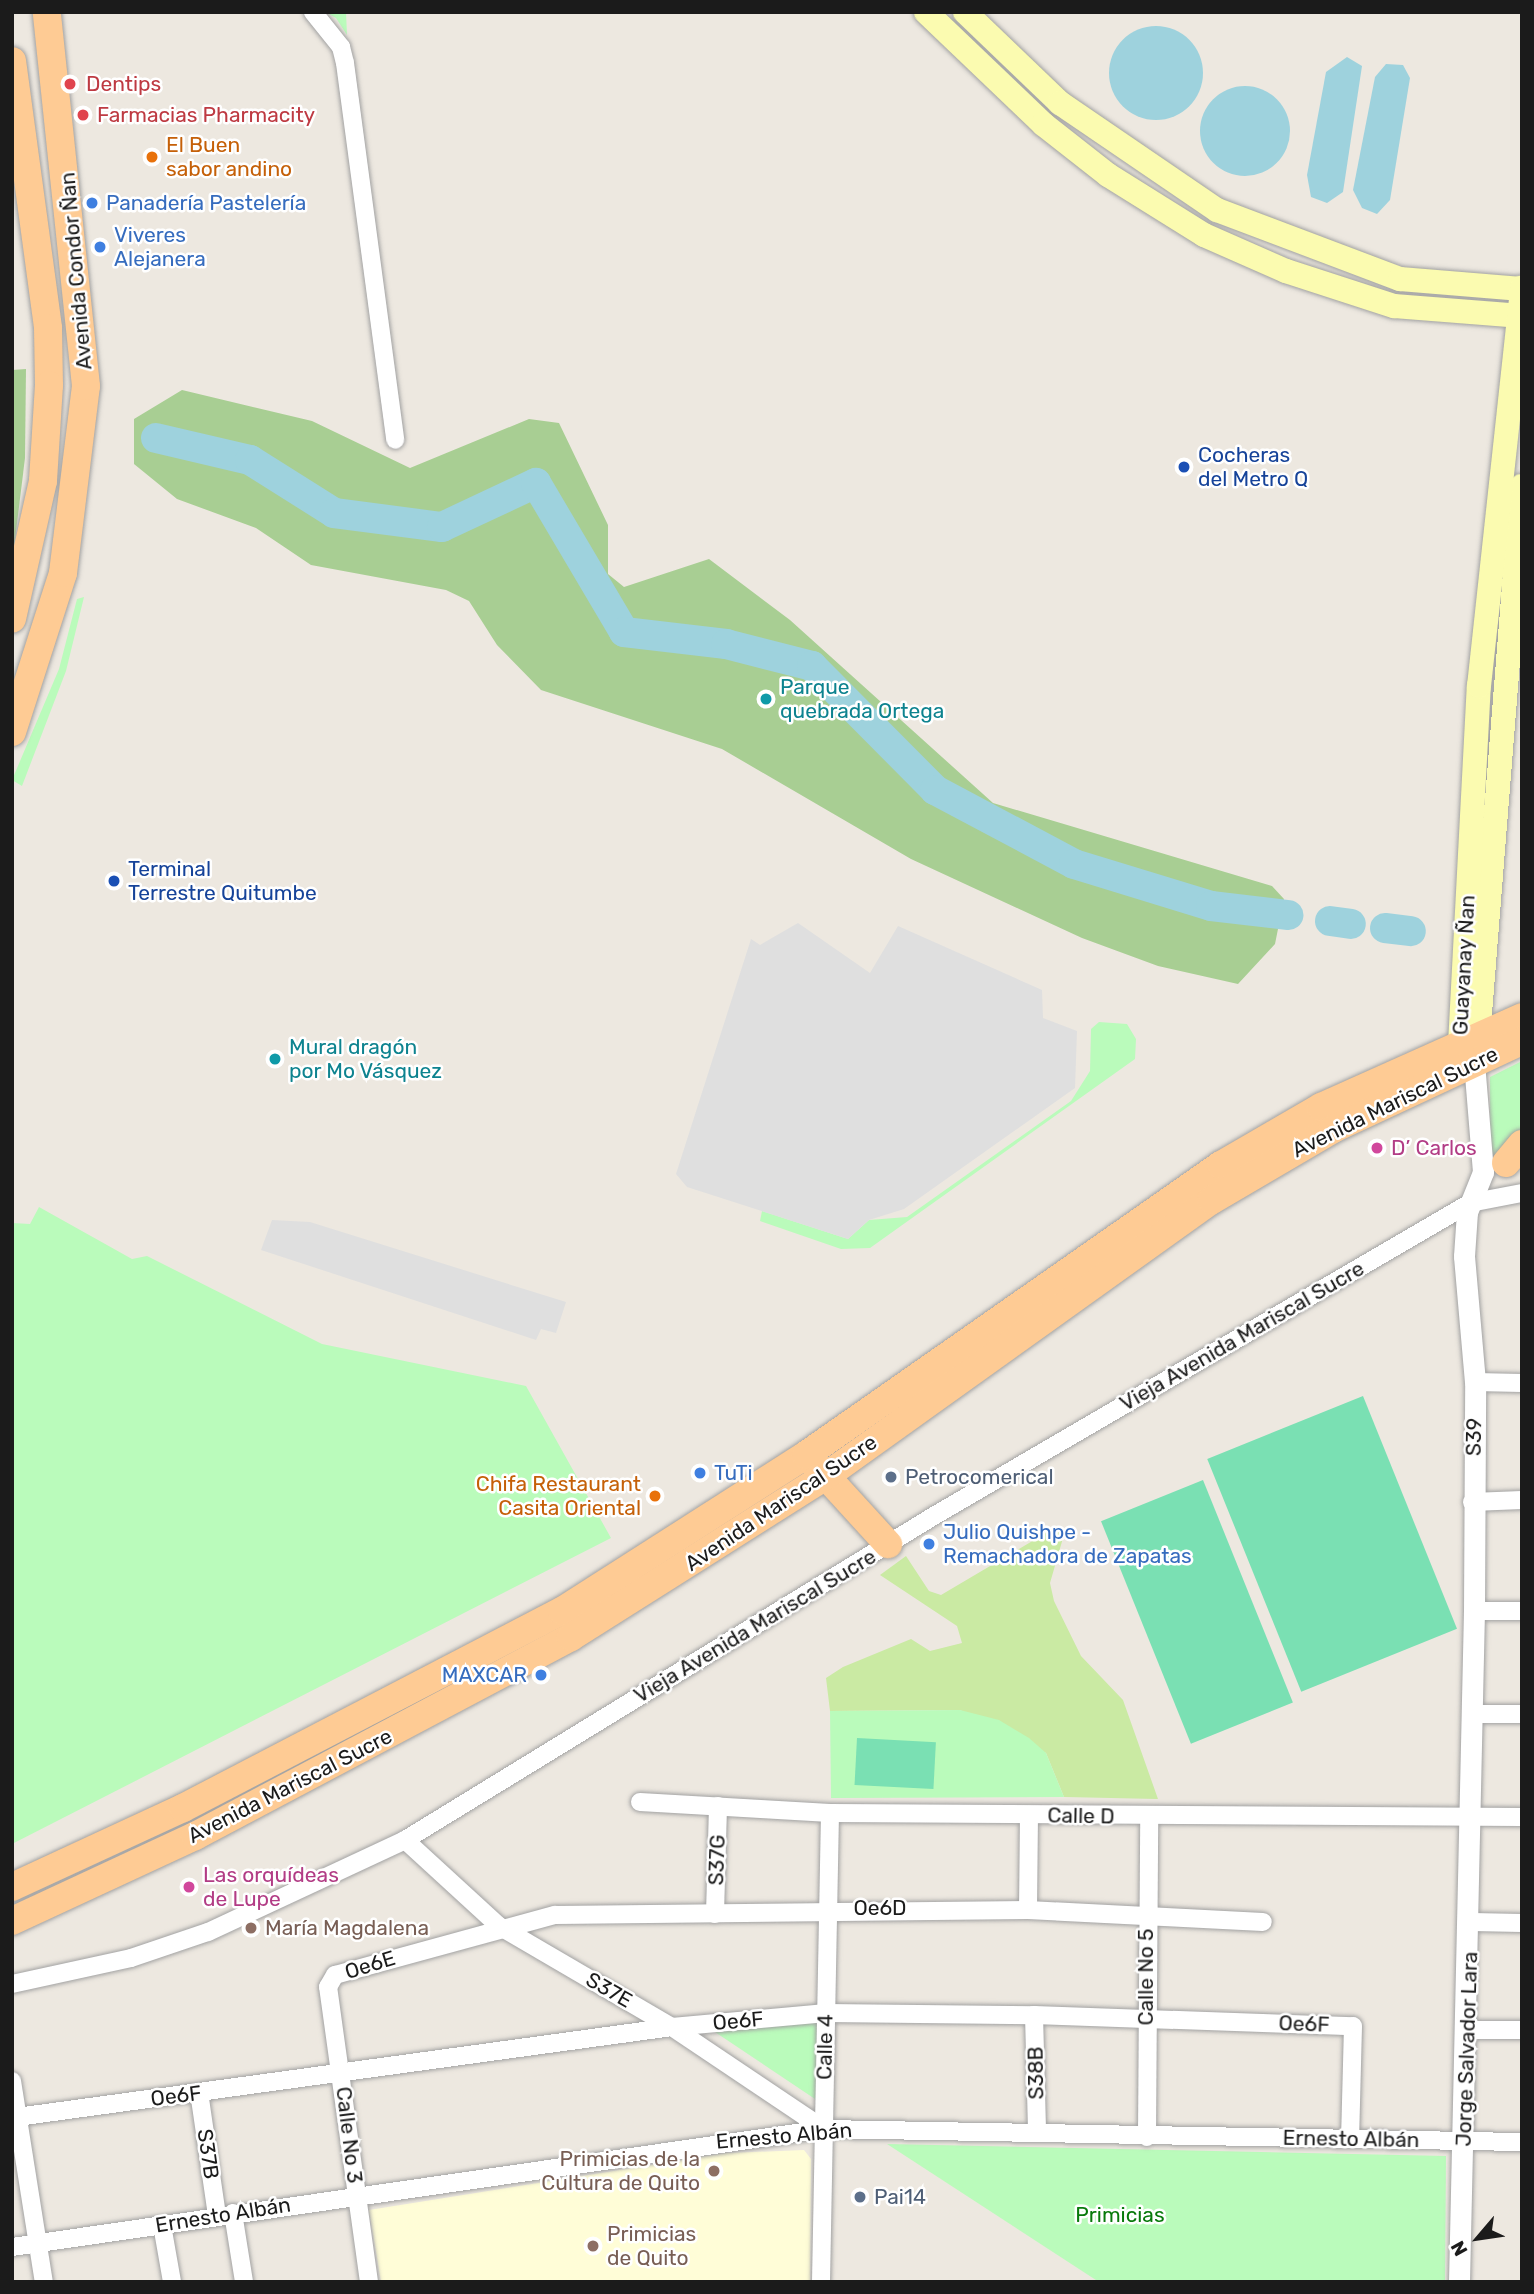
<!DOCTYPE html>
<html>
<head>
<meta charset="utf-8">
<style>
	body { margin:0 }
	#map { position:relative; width:1534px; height:2294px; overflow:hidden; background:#ede8e0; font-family:Rubik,sans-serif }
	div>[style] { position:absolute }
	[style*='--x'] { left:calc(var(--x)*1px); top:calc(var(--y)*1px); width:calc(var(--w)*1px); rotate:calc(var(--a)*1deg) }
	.education>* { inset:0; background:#fffdd7 }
	.grass>* { inset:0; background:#caeaa3 }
	.forest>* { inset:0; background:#a8ce93 }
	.park>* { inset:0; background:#bafbbb }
	.pitch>* { inset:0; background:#7ae0b3; transform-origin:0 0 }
	.parking>* { inset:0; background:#dfdfdf }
	.water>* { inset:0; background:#9ed2dd }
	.round { border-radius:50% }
	.river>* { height:30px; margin:-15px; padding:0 15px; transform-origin:15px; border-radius:15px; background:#9ed2dd }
	.roads { filter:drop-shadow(0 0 2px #a2a2a2) drop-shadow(0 0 2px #a2a2a2) }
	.minor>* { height:18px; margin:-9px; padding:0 9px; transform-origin:9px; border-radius:9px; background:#fff }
	.tertiary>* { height:21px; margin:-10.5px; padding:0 10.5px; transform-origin:10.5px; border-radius:10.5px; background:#fff }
	.secondary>* { height:24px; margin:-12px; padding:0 12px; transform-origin:12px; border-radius:12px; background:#fbfbb0 }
	.primary>* { height:28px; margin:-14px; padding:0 14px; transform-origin:14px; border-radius:14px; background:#fecb94 }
	.dots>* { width:19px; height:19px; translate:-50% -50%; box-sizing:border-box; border:4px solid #fff; border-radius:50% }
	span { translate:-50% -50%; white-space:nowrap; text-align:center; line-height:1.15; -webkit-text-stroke:5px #fff; paint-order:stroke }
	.health-label { font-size:21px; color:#be3a42 }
	.left { translate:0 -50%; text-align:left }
	.food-label { font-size:21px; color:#c56008 }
	.right { translate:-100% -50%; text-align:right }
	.shop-label { font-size:21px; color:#366cbe }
	.street-label { font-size:21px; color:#1b1b1b }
	.transit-label { font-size:21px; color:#164399 }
	.culture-label { font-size:21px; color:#0d838f }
	.hotel-label { font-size:21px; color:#b23c85 }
	.service-label { font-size:21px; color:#4e5e75 }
	.education-label { font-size:21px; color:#785e54 }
	.park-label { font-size:21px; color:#087a0b }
	.frame { position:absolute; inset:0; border:14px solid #1b1b1b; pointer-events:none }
	.north { position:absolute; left:1443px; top:2203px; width:70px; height:70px; -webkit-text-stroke:5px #fff; paint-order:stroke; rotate:241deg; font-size:19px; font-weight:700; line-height:28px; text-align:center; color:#1b1b1b }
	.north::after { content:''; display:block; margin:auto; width:24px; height:32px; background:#1b1b1b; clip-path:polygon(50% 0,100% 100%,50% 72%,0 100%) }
</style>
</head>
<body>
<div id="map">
	<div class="education">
		<div style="clip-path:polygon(804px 2150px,811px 2159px,810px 2282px,381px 2282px,369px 2210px,727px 2153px)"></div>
	</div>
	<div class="grass">
		<div style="clip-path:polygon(1056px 1527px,1063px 1538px,1050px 1583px,1054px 1601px,1081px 1656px,1123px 1700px,1158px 1799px,1064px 1797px,1046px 1753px,960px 1710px,830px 1711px,826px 1678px,843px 1667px,911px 1639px,930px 1651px,962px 1643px,957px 1626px,880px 1575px,906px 1556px,929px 1591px,941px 1595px)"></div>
	</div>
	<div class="forest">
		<div style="clip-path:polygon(26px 369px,25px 458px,12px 564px,12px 370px)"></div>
		<div style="clip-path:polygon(182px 390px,312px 421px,410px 468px,529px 419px,559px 423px,608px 525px,608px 574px,624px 587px,709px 559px,790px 620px,993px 803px,1272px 886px,1284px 899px,1275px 944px,1238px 984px,1158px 966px,1082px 938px,911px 859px,722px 749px,541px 690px,497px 645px,469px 601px,446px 590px,311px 565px,256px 528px,177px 499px,134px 464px,134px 419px)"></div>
	</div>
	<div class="park">
		<div style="clip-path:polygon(325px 12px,346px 12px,347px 35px,336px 18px)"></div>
		<div style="clip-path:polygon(84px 597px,66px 671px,22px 786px,12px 780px,59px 669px,77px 599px)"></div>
		<div style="clip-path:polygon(1099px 1022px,1127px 1024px,1136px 1039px,1135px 1059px,870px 1248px,841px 1249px,760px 1221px,762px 1211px,848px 1239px,869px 1220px,907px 1217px,1071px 1101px,1090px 1071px,1091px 1029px)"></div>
		<div style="clip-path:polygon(1522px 1061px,1522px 1131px,1490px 1164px,1490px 1077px)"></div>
		<div style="clip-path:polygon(39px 1207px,132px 1259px,147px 1256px,322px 1344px,526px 1386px,611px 1538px,12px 1844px,12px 1223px,30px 1224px)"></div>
		<div style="clip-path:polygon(960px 1710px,999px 1720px,1029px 1738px,1046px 1753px,1064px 1797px,831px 1798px,830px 1711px)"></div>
		<div style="clip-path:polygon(819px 2021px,821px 2103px,706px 2026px)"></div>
		<div style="clip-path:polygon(887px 2144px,1446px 2156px,1445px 2282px,1099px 2282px)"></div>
	</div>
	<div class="pitch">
		<div style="left:1363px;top:1396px;width:251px;height:168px;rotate:68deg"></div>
		<div style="left:1203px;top:1480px;width:240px;height:110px;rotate:68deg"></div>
		<div style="left:857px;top:1738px;width:79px;height:47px;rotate:3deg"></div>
	</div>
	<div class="parking">
		<div style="clip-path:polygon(798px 923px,870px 973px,898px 926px,1042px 990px,1043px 1018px,1077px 1031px,1075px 1088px,904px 1209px,869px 1220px,848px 1239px,687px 1187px,676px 1174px,751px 939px,760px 945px)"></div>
		<div style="clip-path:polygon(272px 1220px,310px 1222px,566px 1302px,556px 1333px,541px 1329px,536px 1340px,261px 1250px)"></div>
	</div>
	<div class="water">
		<div class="round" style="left:1109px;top:26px;width:94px;height:94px"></div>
		<div style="clip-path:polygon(1347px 57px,1362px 66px,1343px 192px,1327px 203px,1311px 197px,1307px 175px,1326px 72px)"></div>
		<div style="clip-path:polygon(1386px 64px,1403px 65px,1410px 78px,1390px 200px,1377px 214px,1362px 208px,1353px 190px,1375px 77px)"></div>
		<div class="round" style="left:1200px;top:86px;width:90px;height:90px"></div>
	</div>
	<div class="river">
		<div style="--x:156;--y:438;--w:97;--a:13.2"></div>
		<div style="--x:250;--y:460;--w:99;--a:32.2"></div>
		<div style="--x:334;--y:513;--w:109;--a:7.4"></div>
		<div style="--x:442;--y:527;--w:104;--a:-25.1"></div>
		<div style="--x:536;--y:483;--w:173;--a:59.4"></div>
		<div style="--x:624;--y:632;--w:103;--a:6.7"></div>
		<div style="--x:726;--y:644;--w:89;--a:14.3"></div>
		<div style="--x:812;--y:666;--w:175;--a:45.2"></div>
		<div style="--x:935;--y:790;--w:157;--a:28"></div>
		<div style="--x:1074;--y:864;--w:143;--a:17"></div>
		<div style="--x:1211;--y:906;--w:78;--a:6.7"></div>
		<div style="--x:1330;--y:921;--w:21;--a:8"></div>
		<div style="--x:1385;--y:928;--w:26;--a:7"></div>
	</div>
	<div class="roads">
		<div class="minor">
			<div style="--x:313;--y:12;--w:45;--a:51.3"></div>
			<div style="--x:341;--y:47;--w:16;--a:76"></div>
			<div style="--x:345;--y:63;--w:380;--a:82.4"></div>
			<div style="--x:1475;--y:1382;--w:47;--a:1.2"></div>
			<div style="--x:1472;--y:1502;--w:50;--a:-2.3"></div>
			<div style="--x:1474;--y:1611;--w:48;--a:0"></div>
			<div style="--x:1473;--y:1714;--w:49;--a:0"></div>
			<div style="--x:640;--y:1802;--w:190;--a:3.3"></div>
			<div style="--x:830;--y:1813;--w:692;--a:0.33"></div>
			<div style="--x:405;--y:1840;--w:127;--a:42.5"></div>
			<div style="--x:499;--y:1926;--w:200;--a:30.3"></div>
			<div style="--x:672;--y:2027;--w:183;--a:33.9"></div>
			<div style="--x:1028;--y:1910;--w:94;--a:-89.4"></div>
			<div style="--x:715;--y:1914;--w:108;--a:-88.4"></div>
			<div style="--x:1472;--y:1922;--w:50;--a:1.1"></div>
			<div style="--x:12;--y:1984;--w:122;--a:-12.3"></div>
			<div style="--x:131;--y:1958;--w:81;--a:-18.7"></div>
			<div style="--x:208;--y:1932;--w:217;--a:-25"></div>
			<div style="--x:405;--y:1840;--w:618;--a:-31.5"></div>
			<div style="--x:932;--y:1517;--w:623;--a:-30.27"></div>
			<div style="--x:1470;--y:1203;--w:53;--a:-10.9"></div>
			<div style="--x:1034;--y:2015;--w:117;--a:88.5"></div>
			<div style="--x:1469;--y:2030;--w:53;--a:0"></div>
			<div style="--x:12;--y:2081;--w:204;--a:81"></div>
			<div style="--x:199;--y:2092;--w:124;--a:81.7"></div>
			<div style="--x:17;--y:2117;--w:661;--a:-7.82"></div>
			<div style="--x:672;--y:2027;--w:155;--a:-5.2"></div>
			<div style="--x:826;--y:2013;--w:208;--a:0.6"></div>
			<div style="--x:1034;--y:2015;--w:319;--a:2"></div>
			<div style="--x:1353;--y:2026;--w:111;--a:91.5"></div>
			<div style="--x:1147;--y:2137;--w:320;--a:-89.6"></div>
			<div style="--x:233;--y:2213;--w:70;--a:80.9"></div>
			<div style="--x:162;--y:2225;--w:58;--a:80"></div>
			<div style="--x:12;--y:2247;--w:821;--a:-8.27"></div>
			<div style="--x:824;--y:2129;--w:698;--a:1.07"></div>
			<div style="--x:369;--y:2282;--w:298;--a:-97.9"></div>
			<div style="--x:328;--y:1987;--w:14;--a:-60"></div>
			<div style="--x:335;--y:1975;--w:228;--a:-15.3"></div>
			<div style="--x:555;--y:1915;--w:473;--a:-0.6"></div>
			<div style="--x:1028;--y:1910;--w:235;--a:2.9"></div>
			<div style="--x:821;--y:2282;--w:469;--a:-88.9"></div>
		</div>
		<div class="tertiary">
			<div style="--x:1459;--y:2282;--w:671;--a:-88.72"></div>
			<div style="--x:1474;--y:1611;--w:229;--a:-89.7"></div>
			<div style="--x:1475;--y:1382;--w:126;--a:-95"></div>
			<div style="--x:1464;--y:1256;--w:44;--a:-86.1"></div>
			<div style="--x:1467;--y:1212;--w:43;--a:-68.2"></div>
			<div style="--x:1483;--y:1172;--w:110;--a:-94.7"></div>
		</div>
		<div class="secondary">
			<div style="--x:926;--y:12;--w:162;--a:43.7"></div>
			<div style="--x:1043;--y:124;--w:83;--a:38.1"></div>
			<div style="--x:1108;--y:175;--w:113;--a:32"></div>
			<div style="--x:1204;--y:235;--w:90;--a:23.7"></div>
			<div style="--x:1286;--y:271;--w:114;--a:18"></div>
			<div style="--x:1394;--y:306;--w:128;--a:4.5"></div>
			<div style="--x:965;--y:12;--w:132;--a:43.8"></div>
			<div style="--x:1060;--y:103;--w:190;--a:34.3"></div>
			<div style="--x:1217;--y:210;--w:196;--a:20.7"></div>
			<div style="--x:1400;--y:279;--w:122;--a:4.7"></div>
			<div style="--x:1477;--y:1051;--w:567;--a:-85.45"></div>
			<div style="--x:1470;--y:1057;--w:16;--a:-130"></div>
			<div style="--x:1460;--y:1045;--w:360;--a:-87"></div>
			<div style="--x:1479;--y:686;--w:401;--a:-83.8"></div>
		</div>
		<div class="primary">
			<div style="--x:12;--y:61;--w:269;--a:82.3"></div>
			<div style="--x:48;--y:328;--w:57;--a:89"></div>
			<div style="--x:49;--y:385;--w:96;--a:93.6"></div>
			<div style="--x:43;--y:481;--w:141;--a:102.7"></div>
			<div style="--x:12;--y:732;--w:167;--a:-72.2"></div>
			<div style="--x:63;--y:573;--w:188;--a:-83"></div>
			<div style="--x:86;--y:386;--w:376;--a:-96"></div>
			<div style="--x:1506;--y:1163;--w:25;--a:-50"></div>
			<div style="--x:814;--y:1463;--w:110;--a:47.6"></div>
			<div style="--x:12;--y:1887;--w:188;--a:-24.8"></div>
			<div style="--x:183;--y:1808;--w:427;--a:-27.5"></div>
			<div style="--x:562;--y:1611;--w:290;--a:-32.6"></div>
			<div style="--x:806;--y:1455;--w:506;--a:-34.95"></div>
			<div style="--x:1221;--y:1165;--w:116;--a:-30.1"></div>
			<div style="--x:1321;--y:1107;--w:220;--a:-24.1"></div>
			<div style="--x:12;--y:1921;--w:202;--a:-24.9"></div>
			<div style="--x:195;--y:1836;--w:425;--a:-27.9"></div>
			<div style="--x:571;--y:1637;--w:302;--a:-32.3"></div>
			<div style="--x:826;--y:1476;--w:475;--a:-35.6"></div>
			<div style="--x:1212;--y:1200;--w:140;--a:-30.4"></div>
			<div style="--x:1333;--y:1129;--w:208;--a:-25"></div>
		</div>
	</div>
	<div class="dots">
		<div style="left:70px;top:84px;background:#e0444e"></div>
		<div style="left:83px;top:115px;background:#e0444e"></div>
		<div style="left:152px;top:157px;background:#e8710a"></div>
		<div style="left:92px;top:203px;background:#3f7fe0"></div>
		<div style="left:100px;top:247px;background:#3f7fe0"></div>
		<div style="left:1184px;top:467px;background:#1a4fb4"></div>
		<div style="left:766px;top:699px;background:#0f9aa8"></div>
		<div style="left:114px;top:881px;background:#1a4fb4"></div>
		<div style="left:275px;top:1059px;background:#0f9aa8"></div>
		<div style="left:1377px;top:1148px;background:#d1479c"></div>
		<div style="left:700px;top:1473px;background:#3f7fe0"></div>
		<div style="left:891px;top:1477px;background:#5c6f8a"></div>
		<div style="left:655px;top:1496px;background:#e8710a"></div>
		<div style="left:929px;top:1544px;background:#3f7fe0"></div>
		<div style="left:541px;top:1675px;background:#3f7fe0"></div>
		<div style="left:189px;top:1887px;background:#d1479c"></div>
		<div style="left:251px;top:1928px;background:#8d6e63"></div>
		<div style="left:714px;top:2171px;background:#8d6e63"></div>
		<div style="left:860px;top:2197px;background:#5c6f8a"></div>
		<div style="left:593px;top:2246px;background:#8d6e63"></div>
	</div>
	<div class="health-label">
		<span class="left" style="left:86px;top:84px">Dentips</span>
		<span class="left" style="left:97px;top:115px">Farmacias Pharmacity</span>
	</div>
	<div class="food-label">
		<span class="left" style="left:166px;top:157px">El Buen<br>sabor andino</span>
		<span class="right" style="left:641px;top:1496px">Chifa Restaurant<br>Casita Oriental</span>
	</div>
	<div class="shop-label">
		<span class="left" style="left:106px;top:203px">Panadería Pastelería</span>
		<span class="left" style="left:114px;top:247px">Viveres<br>Alejanera</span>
		<span class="left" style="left:714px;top:1473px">TuTi</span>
		<span class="left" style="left:943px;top:1544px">Julio Quishpe -<br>Remachadora de Zapatas</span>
		<span class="right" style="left:527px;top:1675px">MAXCAR</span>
	</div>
	<div class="street-label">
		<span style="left:76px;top:271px;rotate:-95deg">Avenida Condor Ñan</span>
		<span style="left:1464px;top:965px;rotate:-87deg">Guayanay Ñan</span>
		<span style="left:1395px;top:1102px;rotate:-26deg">Avenida Mariscal Sucre</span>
		<span style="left:1242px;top:1336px;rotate:-30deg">Vieja Avenida Mariscal Sucre</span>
		<span style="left:1474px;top:1437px;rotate:-89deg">S39</span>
		<span style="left:781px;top:1503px;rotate:-34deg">Avenida Mariscal Sucre</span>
		<span style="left:755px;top:1626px;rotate:-31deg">Vieja Avenida Mariscal Sucre</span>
		<span style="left:290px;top:1786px;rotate:-27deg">Avenida Mariscal Sucre</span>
		<span style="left:1081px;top:1816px;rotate:1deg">Calle D</span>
		<span style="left:717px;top:1860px;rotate:-88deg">S37G</span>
		<span style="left:880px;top:1908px">Oe6D</span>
		<span style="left:370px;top:1965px;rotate:-17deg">Oe6E</span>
		<span style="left:1146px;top:1977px;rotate:-90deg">Calle No 5</span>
		<span style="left:609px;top:1990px;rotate:30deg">S37E</span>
		<span style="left:738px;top:2021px;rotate:-5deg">Oe6F</span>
		<span style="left:1304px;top:2024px;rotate:2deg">Oe6F</span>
		<span style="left:825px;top:2047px;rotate:-89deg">Calle 4</span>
		<span style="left:1467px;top:2049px;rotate:-88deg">Jorge Salvador Lara</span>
		<span style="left:1036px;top:2073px;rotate:-91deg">S38B</span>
		<span style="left:176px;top:2096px;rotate:-7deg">Oe6F</span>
		<span style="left:349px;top:2135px;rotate:83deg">Calle No 3</span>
		<span style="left:784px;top:2136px;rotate:-5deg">Ernesto Albán</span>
		<span style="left:1351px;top:2139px;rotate:1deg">Ernesto Albán</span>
		<span style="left:208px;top:2154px;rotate:82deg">S37B</span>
		<span style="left:223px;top:2215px;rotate:-9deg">Ernesto Albán</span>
	</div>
	<div class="transit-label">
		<span class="left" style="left:1198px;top:467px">Cocheras<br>del Metro Q</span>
		<span class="left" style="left:128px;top:881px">Terminal<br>Terrestre Quitumbe</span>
	</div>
	<div class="culture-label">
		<span class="left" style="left:780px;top:699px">Parque<br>quebrada Ortega</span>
		<span class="left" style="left:289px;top:1059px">Mural dragón<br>por Mo Vásquez</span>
	</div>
	<div class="hotel-label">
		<span class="left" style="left:1391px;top:1148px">D’ Carlos</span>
		<span class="left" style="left:203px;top:1887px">Las orquídeas<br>de Lupe</span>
	</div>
	<div class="service-label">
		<span class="left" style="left:905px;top:1477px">Petrocomerical</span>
		<span class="left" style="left:874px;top:2197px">Pai14</span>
	</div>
	<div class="education-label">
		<span class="left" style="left:265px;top:1928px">María Magdalena</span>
		<span class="right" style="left:700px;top:2171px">Primicias de la<br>Cultura de Quito</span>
		<span class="left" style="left:607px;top:2246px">Primicias<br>de Quito</span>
	</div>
	<div class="park-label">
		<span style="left:1120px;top:2215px">Primicias</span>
	</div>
	<div class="frame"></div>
	<div class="north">N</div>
</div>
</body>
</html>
